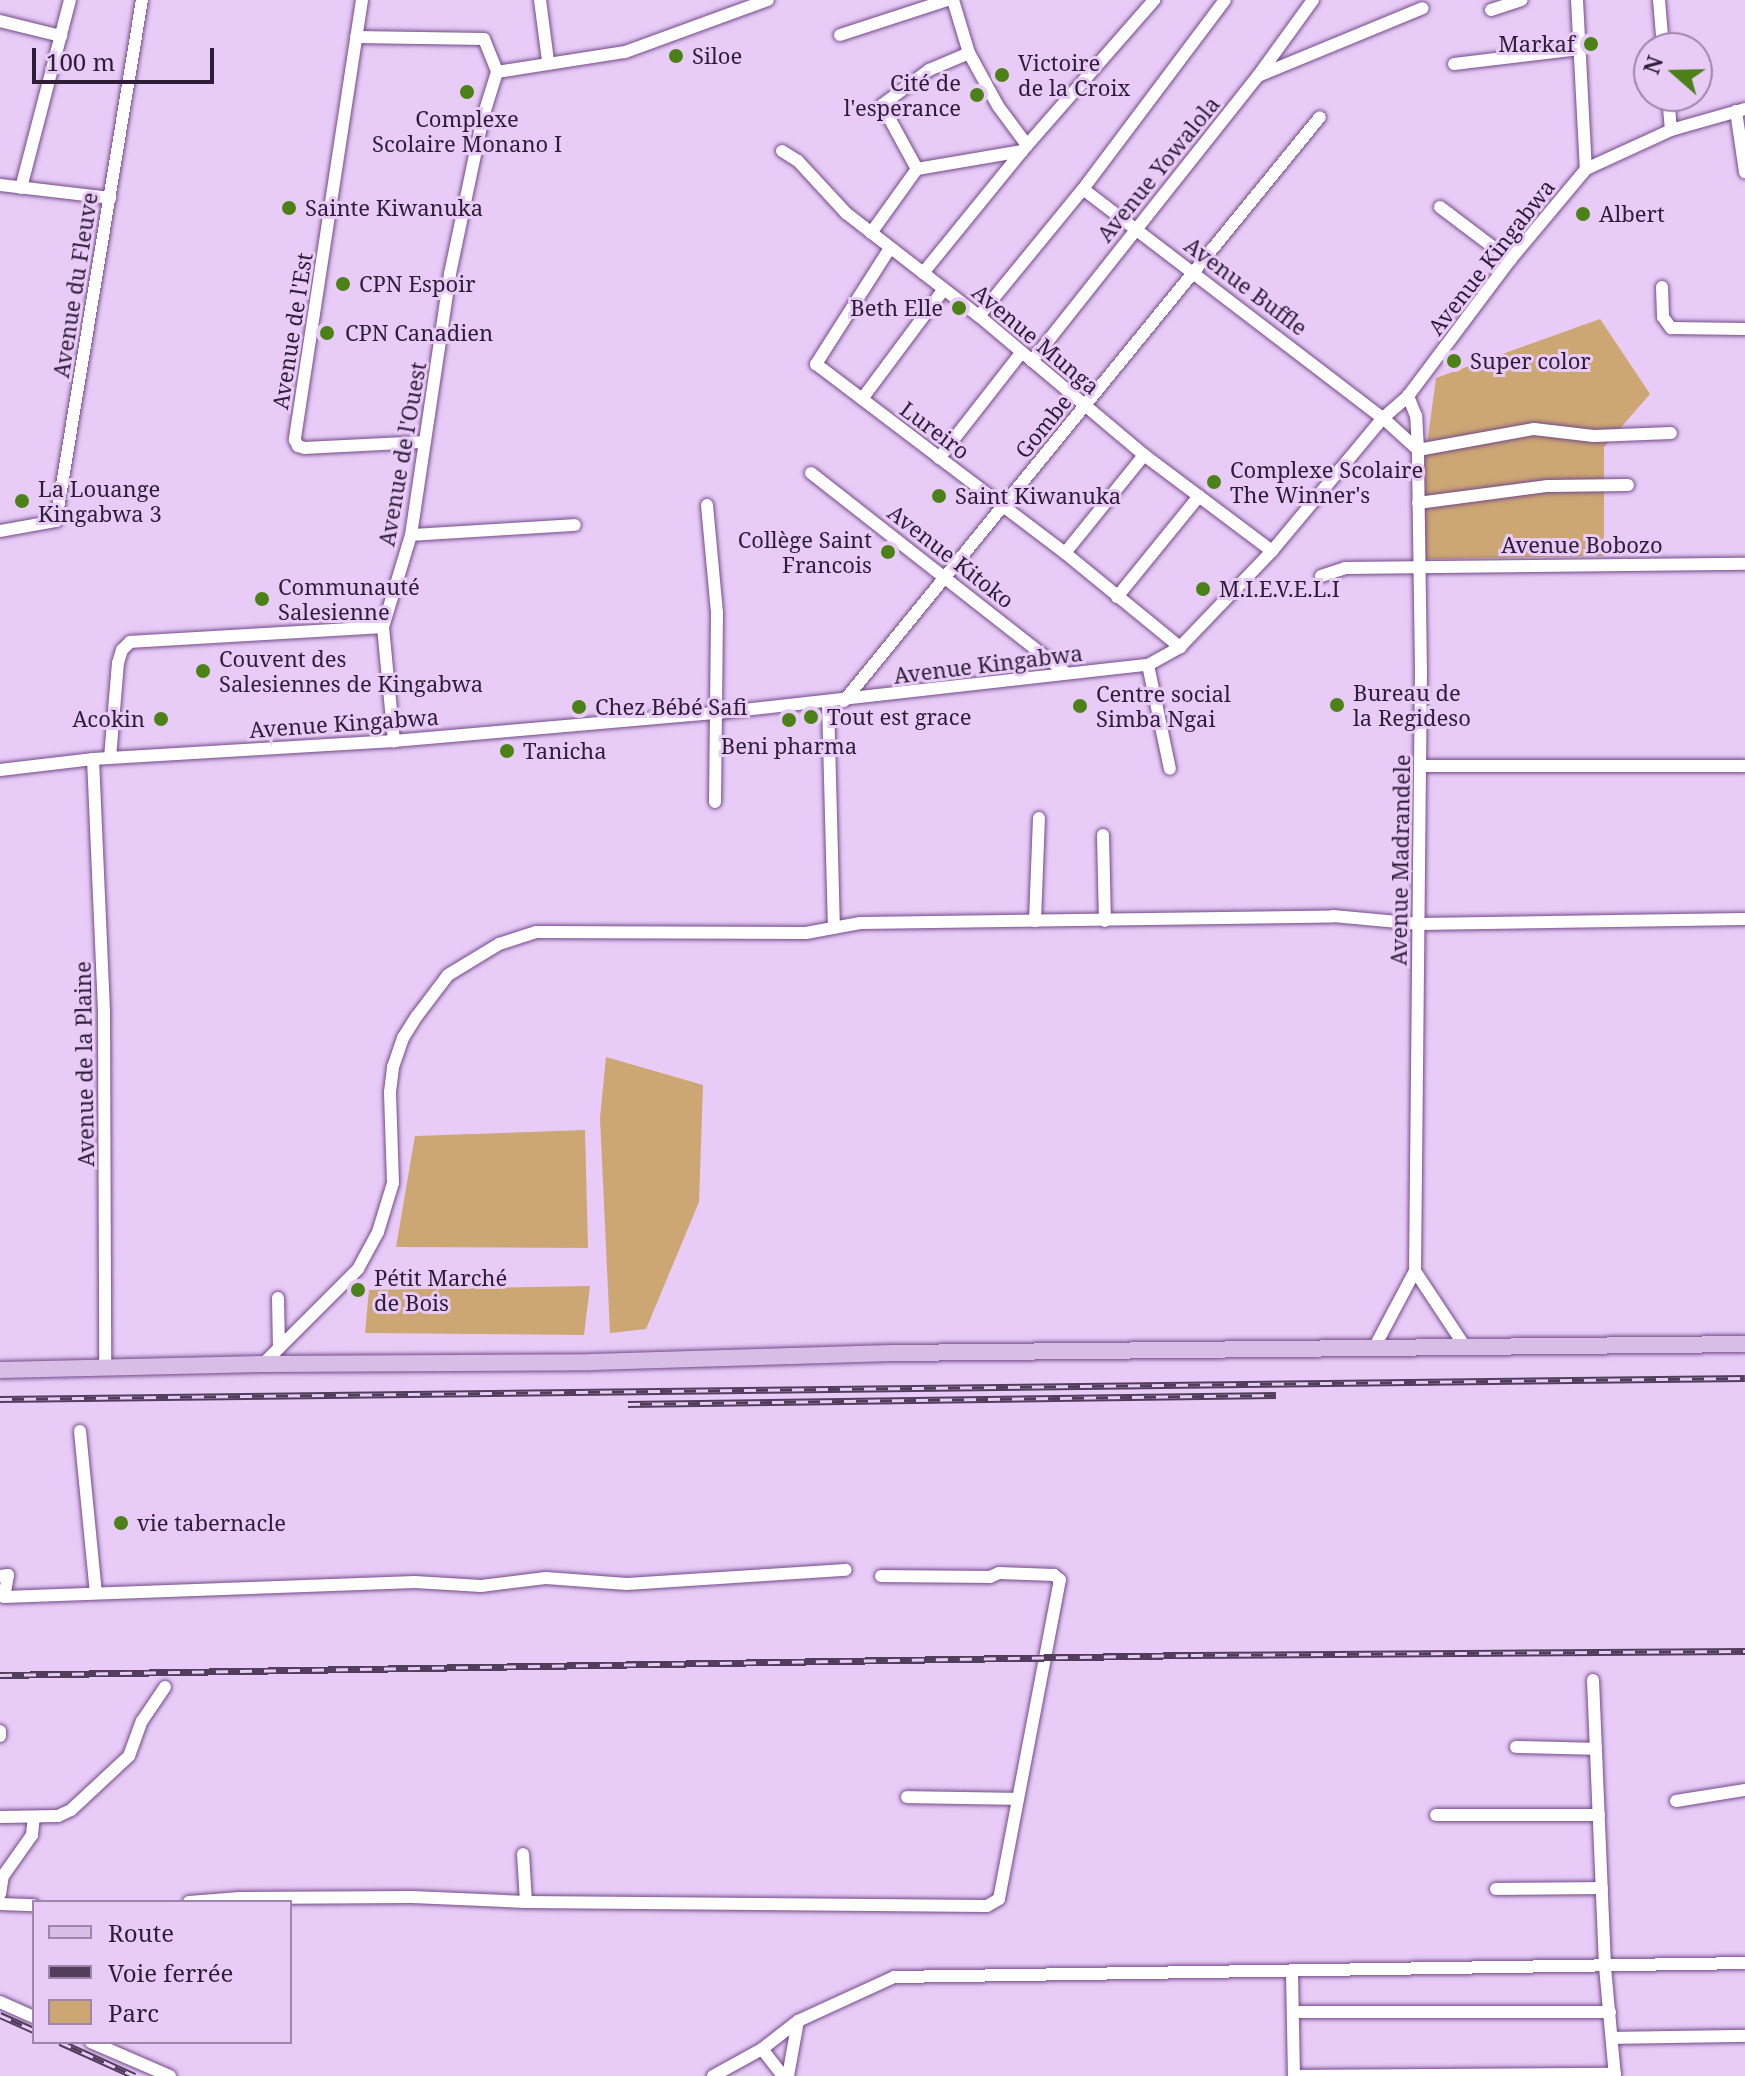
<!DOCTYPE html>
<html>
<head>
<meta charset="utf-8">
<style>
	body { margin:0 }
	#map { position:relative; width:1745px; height:2076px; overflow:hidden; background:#e8ccf7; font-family:"Noto Serif",serif }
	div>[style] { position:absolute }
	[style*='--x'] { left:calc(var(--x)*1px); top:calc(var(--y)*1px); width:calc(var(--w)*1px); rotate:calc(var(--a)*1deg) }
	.green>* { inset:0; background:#cca673 }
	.roads { filter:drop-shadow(0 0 2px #744a89) drop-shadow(0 0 2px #744a89) }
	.minor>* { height:12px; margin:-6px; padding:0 6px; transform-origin:6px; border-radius:6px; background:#fff }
	.major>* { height:16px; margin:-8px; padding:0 8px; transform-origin:8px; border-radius:8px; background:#d8bee6 }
	.rail>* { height:7px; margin-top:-3.5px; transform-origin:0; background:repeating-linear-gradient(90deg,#e8ccf7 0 12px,#523e5c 0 24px); box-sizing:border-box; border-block:2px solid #523e5c }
	.dots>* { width:22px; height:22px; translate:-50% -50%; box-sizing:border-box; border:4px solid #e8ccf7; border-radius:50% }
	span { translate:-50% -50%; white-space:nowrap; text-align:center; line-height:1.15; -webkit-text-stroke:6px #e8ccf7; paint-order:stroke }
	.poi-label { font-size:22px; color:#2f1d38 }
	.right { translate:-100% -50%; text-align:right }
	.left { translate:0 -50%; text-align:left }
	.street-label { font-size:22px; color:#2f1d38 }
	.legend { position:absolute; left:32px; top:1900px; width:260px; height:144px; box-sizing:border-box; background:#e8ccf7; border:2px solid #9e86ab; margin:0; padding:10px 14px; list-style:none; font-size:24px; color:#2f1d38 }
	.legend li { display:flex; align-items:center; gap:16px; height:40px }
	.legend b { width:40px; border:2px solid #9e86ab }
	.north { position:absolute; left:1633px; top:32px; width:80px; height:80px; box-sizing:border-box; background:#e8ccf7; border:2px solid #9e86ab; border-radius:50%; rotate:290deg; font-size:22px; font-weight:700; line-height:32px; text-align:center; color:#2f1d38 }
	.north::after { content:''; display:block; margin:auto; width:28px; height:36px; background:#4b8117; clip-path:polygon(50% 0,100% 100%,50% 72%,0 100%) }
	.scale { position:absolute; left:32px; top:48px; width:182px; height:36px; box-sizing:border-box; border:4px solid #2f1d38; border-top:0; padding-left:10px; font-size:24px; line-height:28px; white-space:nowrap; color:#2f1d38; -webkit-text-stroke:6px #e8ccf7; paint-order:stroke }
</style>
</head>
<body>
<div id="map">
	<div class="green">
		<div style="clip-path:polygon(1600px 319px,1650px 394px,1604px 447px,1604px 556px,1425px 559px,1424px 466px,1436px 378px)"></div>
		<div style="clip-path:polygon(606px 1057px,703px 1085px,699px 1202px,646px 1329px,610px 1333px,600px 1118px)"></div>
		<div style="clip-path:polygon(585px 1130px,588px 1248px,396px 1247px,415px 1136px)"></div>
		<div style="clip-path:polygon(590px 1286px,584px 1335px,365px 1333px,369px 1290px)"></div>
	</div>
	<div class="roads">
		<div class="minor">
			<div style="--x:362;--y:0;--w:445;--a:98.7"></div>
			<div style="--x:295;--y:440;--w:7;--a:63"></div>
			<div style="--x:298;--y:446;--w:7;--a:16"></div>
			<div style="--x:305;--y:448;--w:120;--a:-2.9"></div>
			<div style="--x:540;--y:0;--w:62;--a:82.5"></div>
			<div style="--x:953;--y:0;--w:55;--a:73.2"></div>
			<div style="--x:969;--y:53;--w:60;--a:61.3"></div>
			<div style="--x:998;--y:106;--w:49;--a:53.4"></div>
			<div style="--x:1577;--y:0;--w:169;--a:87"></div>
			<div style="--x:1659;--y:0;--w:48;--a:85.2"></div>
			<div style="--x:1491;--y:10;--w:32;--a:-18"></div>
			<div style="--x:0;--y:21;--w:63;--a:13.8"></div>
			<div style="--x:840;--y:35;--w:114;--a:-18"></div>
			<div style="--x:356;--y:37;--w:128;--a:0.9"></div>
			<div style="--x:484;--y:39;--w:35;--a:68"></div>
			<div style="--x:497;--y:72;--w:47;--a:107.3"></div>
			<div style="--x:483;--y:117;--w:160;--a:101.9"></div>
			<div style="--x:450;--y:274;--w:264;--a:98.5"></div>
			<div style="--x:411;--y:535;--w:96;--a:106.9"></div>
			<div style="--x:383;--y:627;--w:115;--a:84.5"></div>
			<div style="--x:1454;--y:64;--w:126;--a:-6.8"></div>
			<div style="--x:497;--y:72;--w:130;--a:-8.9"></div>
			<div style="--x:625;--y:52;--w:152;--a:-20"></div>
			<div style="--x:1258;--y:76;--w:178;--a:-22.4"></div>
			<div style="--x:1668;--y:96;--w:34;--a:85"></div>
			<div style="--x:1736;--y:111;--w:62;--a:81.6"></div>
			<div style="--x:782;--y:151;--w:19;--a:32"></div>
			<div style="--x:798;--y:161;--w:71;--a:47.3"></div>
			<div style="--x:846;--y:213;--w:168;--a:37.8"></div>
			<div style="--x:979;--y:316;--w:216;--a:40.1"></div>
			<div style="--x:1144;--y:455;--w:160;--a:36.9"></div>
			<div style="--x:917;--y:169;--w:73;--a:-118.7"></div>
			<div style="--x:882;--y:105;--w:59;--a:-36.7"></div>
			<div style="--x:929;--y:70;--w:43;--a:-23"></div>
			<div style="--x:0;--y:185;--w:111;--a:6.7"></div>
			<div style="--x:21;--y:188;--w:194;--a:-75.4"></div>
			<div style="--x:1083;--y:189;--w:377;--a:37.4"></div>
			<div style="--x:1383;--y:418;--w:47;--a:42.4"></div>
			<div style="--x:1440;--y:207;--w:88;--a:37.1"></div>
			<div style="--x:871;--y:233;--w:79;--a:-54.3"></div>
			<div style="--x:917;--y:169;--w:107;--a:-9.7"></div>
			<div style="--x:890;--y:248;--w:138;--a:122.5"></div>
			<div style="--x:816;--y:364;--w:313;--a:37.2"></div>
			<div style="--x:1065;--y:553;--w:149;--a:39.3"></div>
			<div style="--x:923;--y:273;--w:157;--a:-50.9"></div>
			<div style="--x:1022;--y:151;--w:201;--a:-48.8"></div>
			<div style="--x:1662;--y:287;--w:30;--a:88"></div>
			<div style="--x:1663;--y:317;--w:14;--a:54"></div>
			<div style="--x:1671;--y:328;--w:74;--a:0.8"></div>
			<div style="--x:979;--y:316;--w:164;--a:-50.7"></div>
			<div style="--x:1083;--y:189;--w:236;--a:-53.1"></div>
			<div style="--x:1032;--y:361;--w:364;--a:-51.6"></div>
			<div style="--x:1258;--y:76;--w:94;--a:-54.1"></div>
			<div style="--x:862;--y:399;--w:137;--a:-53.3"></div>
			<div style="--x:1418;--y:450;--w:118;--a:-10.3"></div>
			<div style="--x:1534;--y:429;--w:60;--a:6.7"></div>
			<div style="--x:1594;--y:436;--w:77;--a:-2.2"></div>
			<div style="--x:939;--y:458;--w:133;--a:-52"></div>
			<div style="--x:811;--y:473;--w:324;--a:38.1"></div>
			<div style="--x:1418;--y:503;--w:131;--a:-7.5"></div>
			<div style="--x:1548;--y:486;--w:80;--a:-0.7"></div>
			<div style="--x:707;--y:505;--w:108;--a:84.7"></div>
			<div style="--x:717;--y:613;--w:189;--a:90.6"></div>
			<div style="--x:0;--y:531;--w:57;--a:-10.1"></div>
			<div style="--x:56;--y:521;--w:528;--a:-80.63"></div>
			<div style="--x:411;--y:535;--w:164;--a:-3.5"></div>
			<div style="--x:1065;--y:553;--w:126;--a:-51.1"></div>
			<div style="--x:1321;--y:576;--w:25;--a:-18"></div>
			<div style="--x:1345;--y:568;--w:400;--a:-0.6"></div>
			<div style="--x:1117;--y:597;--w:130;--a:-50.9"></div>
			<div style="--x:1148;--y:665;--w:106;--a:78.1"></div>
			<div style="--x:844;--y:701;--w:753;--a:-50.82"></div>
			<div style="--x:828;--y:702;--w:225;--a:88.5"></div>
			<div style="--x:110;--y:758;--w:95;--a:-85.2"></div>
			<div style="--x:118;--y:663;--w:14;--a:-73"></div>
			<div style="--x:122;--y:650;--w:11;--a:-45"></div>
			<div style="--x:130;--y:642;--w:253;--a:-3.4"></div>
			<div style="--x:93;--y:759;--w:254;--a:87.5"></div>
			<div style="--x:104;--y:1013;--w:356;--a:89.8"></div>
			<div style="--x:1421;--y:766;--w:324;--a:0"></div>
			<div style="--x:0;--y:770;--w:94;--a:-6.7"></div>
			<div style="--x:93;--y:759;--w:302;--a:-3.4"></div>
			<div style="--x:394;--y:741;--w:324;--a:-5"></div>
			<div style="--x:717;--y:713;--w:434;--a:-6.4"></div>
			<div style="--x:1148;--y:665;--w:37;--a:-29"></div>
			<div style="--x:1180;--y:647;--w:133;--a:-46.2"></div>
			<div style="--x:1272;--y:551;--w:173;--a:-50.2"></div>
			<div style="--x:1383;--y:418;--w:33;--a:-41"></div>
			<div style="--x:1408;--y:396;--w:170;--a:-53.1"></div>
			<div style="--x:1510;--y:260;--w:119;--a:-50.1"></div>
			<div style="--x:1586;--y:169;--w:94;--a:-24.6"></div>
			<div style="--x:1671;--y:130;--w:77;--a:-15.8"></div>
			<div style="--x:1103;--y:835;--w:86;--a:88.7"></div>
			<div style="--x:1035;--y:921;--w:103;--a:-87.8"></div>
			<div style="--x:1415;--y:1271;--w:89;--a:56.5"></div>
			<div style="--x:278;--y:1298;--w:50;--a:88.9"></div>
			<div style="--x:1373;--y:1350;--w:89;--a:-62"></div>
			<div style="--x:1415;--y:1271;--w:598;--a:-89.43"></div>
			<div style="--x:1421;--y:673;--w:223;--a:-90.8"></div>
			<div style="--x:1418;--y:450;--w:34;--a:-93"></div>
			<div style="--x:1416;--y:416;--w:22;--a:-112"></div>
			<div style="--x:263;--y:1364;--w:134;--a:-45"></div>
			<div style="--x:358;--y:1269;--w:42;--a:-61.6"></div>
			<div style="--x:378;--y:1232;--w:51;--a:-73"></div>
			<div style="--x:393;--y:1183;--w:91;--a:-91.9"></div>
			<div style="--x:390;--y:1092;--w:25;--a:-83"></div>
			<div style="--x:393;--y:1067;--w:31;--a:-71"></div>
			<div style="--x:403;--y:1038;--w:26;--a:-58"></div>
			<div style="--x:417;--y:1016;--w:51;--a:-52.9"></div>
			<div style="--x:448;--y:975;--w:60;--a:-31.3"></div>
			<div style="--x:499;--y:944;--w:39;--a:-18"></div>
			<div style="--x:536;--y:932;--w:270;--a:0.2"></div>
			<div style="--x:806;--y:933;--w:55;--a:-10.5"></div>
			<div style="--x:860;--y:923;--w:473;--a:-0.8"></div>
			<div style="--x:1333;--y:916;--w:87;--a:5.3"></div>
			<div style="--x:1420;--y:924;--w:325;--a:-0.9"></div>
			<div style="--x:80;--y:1431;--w:163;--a:84.4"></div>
			<div style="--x:0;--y:1576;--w:8;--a:-7"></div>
			<div style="--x:8;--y:1575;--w:22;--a:100"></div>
			<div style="--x:4;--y:1597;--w:411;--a:-2.1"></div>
			<div style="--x:415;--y:1582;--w:66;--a:3.5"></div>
			<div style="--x:481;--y:1586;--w:65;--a:-7"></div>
			<div style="--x:546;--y:1578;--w:81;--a:4.2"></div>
			<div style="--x:627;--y:1584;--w:219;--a:-3.7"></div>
			<div style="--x:1593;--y:1680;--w:287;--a:87.6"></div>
			<div style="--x:1605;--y:1967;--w:109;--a:84.8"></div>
			<div style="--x:0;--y:1736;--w:5;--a:-90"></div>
			<div style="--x:1516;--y:1747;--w:80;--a:1.4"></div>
			<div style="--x:907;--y:1797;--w:111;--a:1"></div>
			<div style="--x:1676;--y:1801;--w:70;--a:-9.1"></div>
			<div style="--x:1436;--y:1815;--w:163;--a:0"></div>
			<div style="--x:0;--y:1817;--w:58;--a:-1"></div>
			<div style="--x:58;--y:1816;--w:14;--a:-25"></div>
			<div style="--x:71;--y:1810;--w:79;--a:-43"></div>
			<div style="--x:129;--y:1756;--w:37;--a:-70"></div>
			<div style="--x:142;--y:1721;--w:41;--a:-55.9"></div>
			<div style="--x:1496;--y:1889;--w:106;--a:-0.5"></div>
			<div style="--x:0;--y:1894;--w:18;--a:-81"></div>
			<div style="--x:3;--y:1876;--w:50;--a:-54.7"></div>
			<div style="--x:32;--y:1835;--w:18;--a:-84"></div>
			<div style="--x:189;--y:1902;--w:51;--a:-4.5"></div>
			<div style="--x:240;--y:1898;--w:172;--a:-0.3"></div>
			<div style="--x:412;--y:1897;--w:114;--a:2.5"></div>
			<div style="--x:526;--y:1902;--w:48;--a:-93.6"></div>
			<div style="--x:526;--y:1902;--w:461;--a:0.5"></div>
			<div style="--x:987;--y:1906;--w:14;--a:-30"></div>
			<div style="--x:999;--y:1899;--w:325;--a:-79.2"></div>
			<div style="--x:1060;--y:1580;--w:8;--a:-140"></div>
			<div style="--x:1054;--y:1575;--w:55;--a:-177.9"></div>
			<div style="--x:999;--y:1573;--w:10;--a:156"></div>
			<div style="--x:990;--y:1577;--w:109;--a:-179.5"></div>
			<div style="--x:0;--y:1904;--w:34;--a:2"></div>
			<div style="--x:1292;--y:1973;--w:103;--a:88.9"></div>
			<div style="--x:0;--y:2002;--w:37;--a:24"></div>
			<div style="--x:1293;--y:2012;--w:317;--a:0"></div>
			<div style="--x:1612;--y:2038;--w:133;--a:-0.9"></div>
			<div style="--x:91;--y:2042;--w:86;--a:23.3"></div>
			<div style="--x:762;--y:2049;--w:34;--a:52"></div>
			<div style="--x:713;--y:2076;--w:56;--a:-28.9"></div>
			<div style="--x:762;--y:2049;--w:46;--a:-37.9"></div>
			<div style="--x:798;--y:2021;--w:106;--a:-24.6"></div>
			<div style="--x:894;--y:1977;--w:851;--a:-0.94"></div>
			<div style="--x:788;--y:2076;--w:56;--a:-79.7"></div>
			<div style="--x:1294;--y:2076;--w:321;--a:-0.4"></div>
		</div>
		<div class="major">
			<div style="--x:0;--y:1370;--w:263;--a:-1.3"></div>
			<div style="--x:263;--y:1364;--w:329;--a:-0.3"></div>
			<div style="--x:592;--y:1362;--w:300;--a:-1.7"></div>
			<div style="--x:892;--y:1353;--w:853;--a:-0.6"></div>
		</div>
	</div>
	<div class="rail">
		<div style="--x:0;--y:1399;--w:1745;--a:-0.69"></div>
		<div style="--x:628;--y:1404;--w:648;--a:-0.8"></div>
		<div style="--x:0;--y:1675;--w:1191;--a:-0.96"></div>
		<div style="--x:1191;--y:1655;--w:554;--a:-0.41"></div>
		<div style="--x:0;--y:2015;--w:37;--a:24"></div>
		<div style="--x:60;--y:2042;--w:82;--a:24.4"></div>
	</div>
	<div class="dots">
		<div style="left:1591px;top:44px;background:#4b8117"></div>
		<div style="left:676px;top:56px;background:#4b8117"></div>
		<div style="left:1002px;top:75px;background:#4b8117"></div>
		<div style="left:467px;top:92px;background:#4b8117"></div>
		<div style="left:977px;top:95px;background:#4b8117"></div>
		<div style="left:289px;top:208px;background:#4b8117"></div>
		<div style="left:1583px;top:214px;background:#4b8117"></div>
		<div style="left:343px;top:284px;background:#4b8117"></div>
		<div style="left:959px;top:308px;background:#4b8117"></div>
		<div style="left:327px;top:333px;background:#4b8117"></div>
		<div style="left:1454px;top:361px;background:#4b8117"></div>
		<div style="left:1214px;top:482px;background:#4b8117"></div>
		<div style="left:939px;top:496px;background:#4b8117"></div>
		<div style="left:22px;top:501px;background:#4b8117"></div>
		<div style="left:888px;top:552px;background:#4b8117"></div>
		<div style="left:1203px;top:589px;background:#4b8117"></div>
		<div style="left:262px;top:599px;background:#4b8117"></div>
		<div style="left:203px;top:671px;background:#4b8117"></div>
		<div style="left:1337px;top:705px;background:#4b8117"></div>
		<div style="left:1080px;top:706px;background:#4b8117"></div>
		<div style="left:579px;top:707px;background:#4b8117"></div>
		<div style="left:811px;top:717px;background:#4b8117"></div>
		<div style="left:161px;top:719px;background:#4b8117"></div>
		<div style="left:789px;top:720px;background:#4b8117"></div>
		<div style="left:507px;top:751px;background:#4b8117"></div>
		<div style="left:358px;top:1290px;background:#4b8117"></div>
		<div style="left:121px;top:1523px;background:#4b8117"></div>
	</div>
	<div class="poi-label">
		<span class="right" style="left:1575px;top:44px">Markaf</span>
		<span class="left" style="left:692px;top:56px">Siloe</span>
		<span class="left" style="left:1018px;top:75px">Victoire<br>de la Croix</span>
		<span class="right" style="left:961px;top:95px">Cité de<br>l'esperance</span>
		<span style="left:467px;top:131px">Complexe<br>Scolaire Monano I</span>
		<span class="left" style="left:305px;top:208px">Sainte Kiwanuka</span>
		<span class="left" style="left:1599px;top:214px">Albert</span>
		<span class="left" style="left:359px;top:284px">CPN Espoir</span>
		<span class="right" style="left:943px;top:308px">Beth Elle</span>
		<span class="left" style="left:345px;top:333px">CPN Canadien</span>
		<span class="left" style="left:1470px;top:361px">Super color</span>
		<span class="left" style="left:1230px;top:482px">Complexe Scolaire<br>The Winner's</span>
		<span class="left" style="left:38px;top:501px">La Louange<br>Kingabwa 3</span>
		<span class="left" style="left:955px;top:496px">Saint Kiwanuka</span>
		<span class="right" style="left:872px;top:552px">Collège Saint<br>Francois</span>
		<span class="left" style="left:278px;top:599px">Communauté<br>Salesienne</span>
		<span class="left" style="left:1219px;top:589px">M.I.E.V.E.L.I</span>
		<span class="left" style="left:219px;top:671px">Couvent des<br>Salesiennes de Kingabwa</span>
		<span class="left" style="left:1353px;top:705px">Bureau de<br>la Regideso</span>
		<span class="left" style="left:1096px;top:706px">Centre social<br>Simba Ngai</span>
		<span class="left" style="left:595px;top:707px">Chez Bébé Safi</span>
		<span class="left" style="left:827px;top:717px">Tout est grace</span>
		<span class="right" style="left:145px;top:719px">Acokin</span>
		<span style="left:789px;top:746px">Beni pharma</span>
		<span class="left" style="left:523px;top:751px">Tanicha</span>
		<span class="left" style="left:374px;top:1290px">Pétit Marché<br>de Bois</span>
		<span class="left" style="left:137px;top:1523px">vie tabernacle</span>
	</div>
	<div class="street-label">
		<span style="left:1158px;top:169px;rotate:-51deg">Avenue Yowalola</span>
		<span style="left:1491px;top:257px;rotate:-52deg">Avenue Kingabwa</span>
		<span style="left:75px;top:285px;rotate:-81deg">Avenue du Fleuve</span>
		<span style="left:1246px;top:286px;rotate:37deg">Avenue Buffle</span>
		<span style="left:292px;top:331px;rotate:-81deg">Avenue de l'Est</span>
		<span style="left:1036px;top:339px;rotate:40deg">Avenue Munga</span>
		<span style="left:1043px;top:426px;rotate:-51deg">Gombe</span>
		<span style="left:935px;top:430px;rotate:37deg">Lureiro</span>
		<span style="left:402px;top:454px;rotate:-80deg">Avenue de l'Ouest</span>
		<span style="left:1582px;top:545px">Avenue Bobozo</span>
		<span style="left:951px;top:556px;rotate:38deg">Avenue Kitoko</span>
		<span style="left:988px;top:664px;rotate:-7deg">Avenue Kingabwa</span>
		<span style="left:344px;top:723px;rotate:-4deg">Avenue Kingabwa</span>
		<span style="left:1400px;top:860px;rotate:-89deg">Avenue Madrandele</span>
		<span style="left:84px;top:1064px;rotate:-91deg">Avenue de la Plaine</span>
	</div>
	<ul class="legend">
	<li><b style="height:10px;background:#d8bee6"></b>Route</li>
	<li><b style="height:10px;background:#523e5c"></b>Voie ferrée</li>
	<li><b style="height:22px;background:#cca673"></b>Parc</li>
	</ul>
	<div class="north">N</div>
	<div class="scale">100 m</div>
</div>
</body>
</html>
